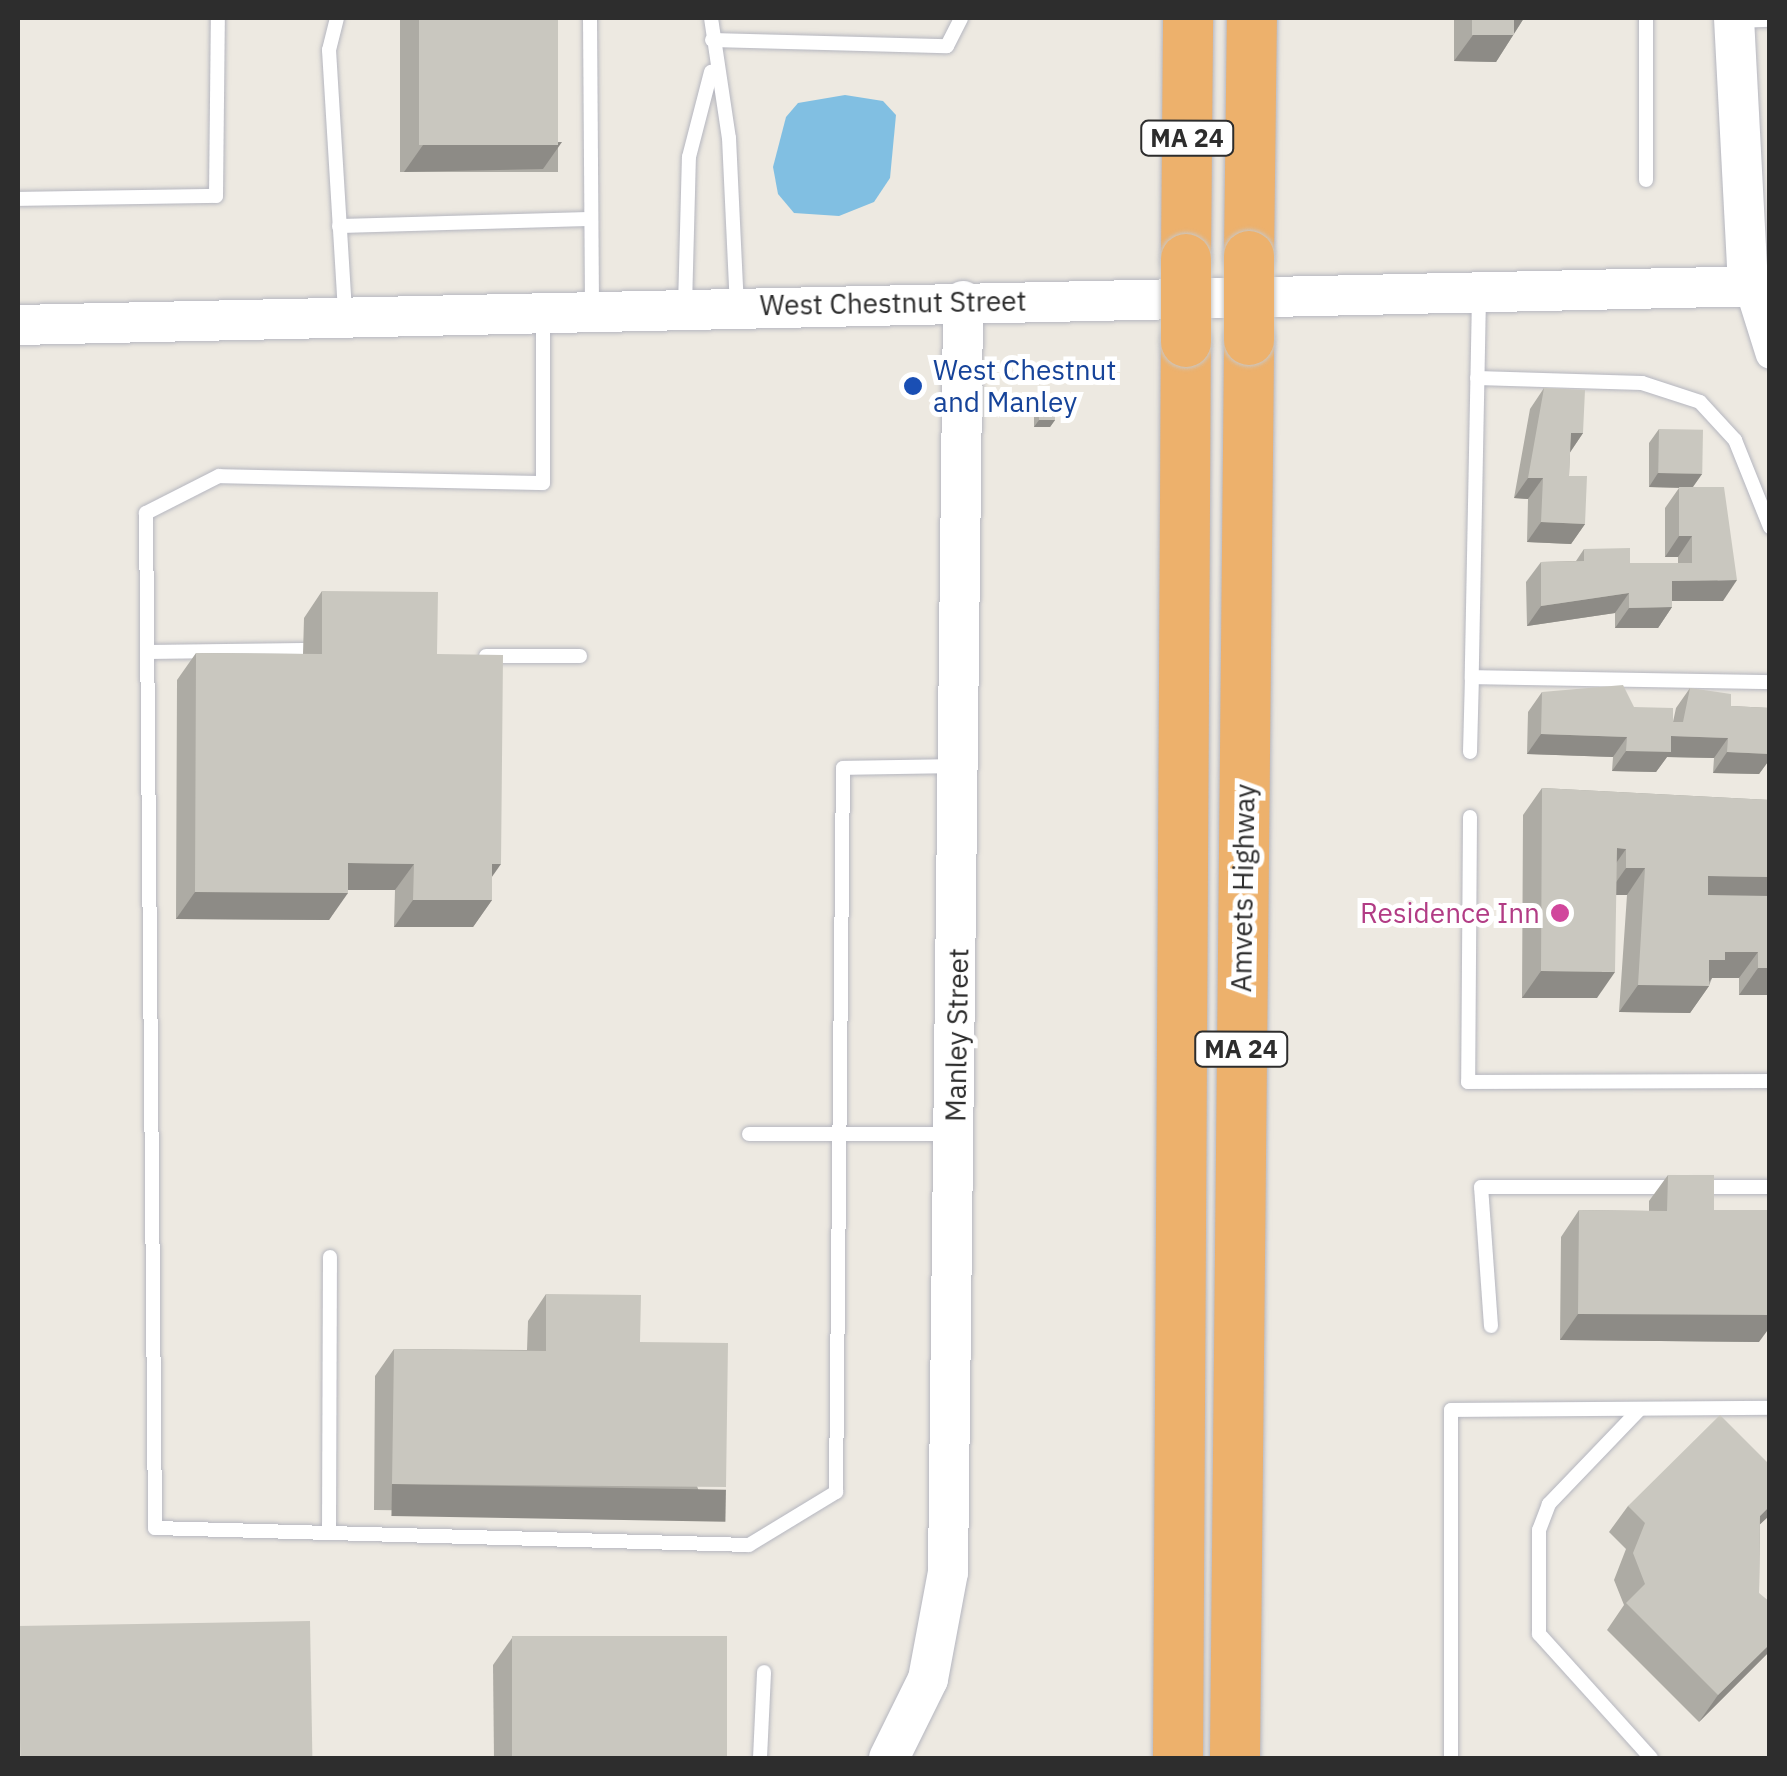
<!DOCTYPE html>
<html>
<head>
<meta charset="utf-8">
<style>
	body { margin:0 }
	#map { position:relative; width:1787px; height:1776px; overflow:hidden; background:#ede9e1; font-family:"IBM Plex Sans",sans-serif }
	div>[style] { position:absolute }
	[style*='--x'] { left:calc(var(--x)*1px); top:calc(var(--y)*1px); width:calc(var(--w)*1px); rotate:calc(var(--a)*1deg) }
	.water>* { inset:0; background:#81bfe2 }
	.roads { filter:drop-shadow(0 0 2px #b5b6bf) drop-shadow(0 0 2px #b5b6bf) }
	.service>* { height:14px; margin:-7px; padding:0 7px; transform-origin:7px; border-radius:7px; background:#fff }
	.minor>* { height:28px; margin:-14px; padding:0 14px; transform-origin:14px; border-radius:14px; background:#fff }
	.secondary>* { height:40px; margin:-20px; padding:0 20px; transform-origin:20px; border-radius:20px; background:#fff }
	.motorway>* { height:50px; margin:-25px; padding:0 25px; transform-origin:25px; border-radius:25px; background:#edb16c }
	.bridges { filter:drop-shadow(0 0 2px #c8c8c8) drop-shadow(0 0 2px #c8c8c8) }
	.motorway-bridge>* { height:50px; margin:-25px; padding:0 25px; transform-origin:25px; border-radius:25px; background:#edb16c }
	.wall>* { inset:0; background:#adaba4; transform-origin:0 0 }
	.shaded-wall>* { inset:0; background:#8d8b86; transform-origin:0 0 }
	.building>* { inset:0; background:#c9c7bf; transform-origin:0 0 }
	.dots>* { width:28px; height:28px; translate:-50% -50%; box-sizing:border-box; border:5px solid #fff; border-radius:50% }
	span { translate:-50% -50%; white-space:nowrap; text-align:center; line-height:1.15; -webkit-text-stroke:10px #fff; paint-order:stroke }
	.shield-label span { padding:2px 8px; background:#fff; border:2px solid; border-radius:8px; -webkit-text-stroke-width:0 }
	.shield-label { font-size:25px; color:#2d2d2d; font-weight:700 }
	.street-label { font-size:28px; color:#2d2d2d }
	.transit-label { font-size:28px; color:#164399 }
	.left { translate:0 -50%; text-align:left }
	.hotel-label { font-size:28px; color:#b23c85 }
	.right { translate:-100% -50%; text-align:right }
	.frame { position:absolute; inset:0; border:20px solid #2d2d2d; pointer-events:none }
</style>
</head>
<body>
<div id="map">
	<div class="water">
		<div style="clip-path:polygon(845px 95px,883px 101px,896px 115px,890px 178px,874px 202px,839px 216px,794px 213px,778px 194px,773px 167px,786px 117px,798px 103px)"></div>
	</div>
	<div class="roads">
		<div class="service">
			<div style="--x:337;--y:18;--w:33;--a:104"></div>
			<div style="--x:329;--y:50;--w:265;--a:86.5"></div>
			<div style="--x:590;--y:18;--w:289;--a:89.6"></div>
			<div style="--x:711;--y:18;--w:121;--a:81.5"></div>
			<div style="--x:729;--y:138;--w:167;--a:87.3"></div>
			<div style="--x:1735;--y:21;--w:35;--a:-2"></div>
			<div style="--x:712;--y:40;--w:235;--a:1.5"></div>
			<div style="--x:947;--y:46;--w:31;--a:-63"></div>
			<div style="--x:1646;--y:180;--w:162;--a:-90"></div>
			<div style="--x:18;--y:199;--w:198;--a:-0.9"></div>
			<div style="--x:216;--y:196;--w:178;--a:-89.4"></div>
			<div style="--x:339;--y:226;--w:251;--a:-1.6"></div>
			<div style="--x:1479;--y:296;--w:381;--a:91.1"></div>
			<div style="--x:1472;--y:677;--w:298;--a:1"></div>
			<div style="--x:685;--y:307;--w:150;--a:-88.5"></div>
			<div style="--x:689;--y:157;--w:88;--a:-75.5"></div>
			<div style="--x:543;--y:316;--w:167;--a:90"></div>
			<div style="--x:543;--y:483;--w:324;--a:-178.8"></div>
			<div style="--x:219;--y:476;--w:82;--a:153.1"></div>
			<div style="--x:146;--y:513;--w:1015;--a:89.49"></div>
			<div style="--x:155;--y:1528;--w:594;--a:1.64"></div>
			<div style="--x:749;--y:1545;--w:102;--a:-31.3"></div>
			<div style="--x:836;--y:1492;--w:724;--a:-89.45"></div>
			<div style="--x:843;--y:768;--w:110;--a:-1"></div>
			<div style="--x:1477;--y:378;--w:165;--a:1.7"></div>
			<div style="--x:1642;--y:383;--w:61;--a:18.1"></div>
			<div style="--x:1700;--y:402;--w:52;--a:47.4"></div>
			<div style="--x:1735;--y:440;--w:94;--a:68.1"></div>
			<div style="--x:147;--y:652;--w:156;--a:-0.7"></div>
			<div style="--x:486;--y:656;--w:94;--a:0"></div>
			<div style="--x:1470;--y:752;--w:75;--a:-88.5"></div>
			<div style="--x:1470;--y:817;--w:265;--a:90.4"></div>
			<div style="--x:1468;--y:1082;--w:302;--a:-0.2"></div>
			<div style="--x:749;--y:1134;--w:201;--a:0"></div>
			<div style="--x:1695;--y:1187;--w:75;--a:0"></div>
			<div style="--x:1491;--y:1326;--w:139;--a:-94.1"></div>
			<div style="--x:1481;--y:1187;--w:193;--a:0"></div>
			<div style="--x:1640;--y:1409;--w:132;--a:133.8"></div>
			<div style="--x:1549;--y:1504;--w:28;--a:111"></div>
			<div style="--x:1539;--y:1530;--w:104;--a:90"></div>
			<div style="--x:1539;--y:1634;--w:167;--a:47.9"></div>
			<div style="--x:329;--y:1533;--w:276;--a:-89.8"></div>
			<div style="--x:760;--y:1758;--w:86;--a:-87.3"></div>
			<div style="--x:1451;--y:1758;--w:348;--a:-90"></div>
			<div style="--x:1451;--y:1410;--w:319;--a:-0.4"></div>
		</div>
		<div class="minor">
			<div style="--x:1748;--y:285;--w:73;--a:72.6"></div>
		</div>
		<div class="secondary">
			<div style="--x:1734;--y:18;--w:267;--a:87"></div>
			<div style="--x:18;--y:325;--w:1752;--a:-1.28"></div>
			<div style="--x:889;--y:1758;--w:88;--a:-63.7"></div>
			<div style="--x:928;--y:1679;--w:109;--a:-79.4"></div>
			<div style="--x:948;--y:1572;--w:1271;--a:-89.32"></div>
		</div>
		<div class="motorway">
			<div style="--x:1249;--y:256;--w:238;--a:-89.3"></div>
			<div style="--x:1186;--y:259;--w:241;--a:-89.5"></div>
			<div style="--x:1178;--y:1758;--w:1416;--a:-89.68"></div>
			<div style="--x:1235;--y:1758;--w:1418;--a:-89.43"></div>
		</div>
	</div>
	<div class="bridges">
		<div class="motorway-bridge">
			<div style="--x:1249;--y:340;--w:84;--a:-90"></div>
			<div style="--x:1186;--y:342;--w:83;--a:-90"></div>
		</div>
	</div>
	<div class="wall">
		<div style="left:400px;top:18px;width:158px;height:154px"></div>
		<div style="clip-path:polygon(1454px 18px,1524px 18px,1496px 62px,1454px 61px)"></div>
		<div style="clip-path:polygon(1544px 388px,1583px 433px,1570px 452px,1569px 476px,1585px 524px,1571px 544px,1527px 542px,1528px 499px,1514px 498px,1530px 409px)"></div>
		<div style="clip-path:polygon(1039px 395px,1055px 420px,1050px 427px,1034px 427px,1034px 402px)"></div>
		<div style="clip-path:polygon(1659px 429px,1702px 474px,1693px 487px,1723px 601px,1672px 601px,1672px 607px,1658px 628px,1615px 628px,1615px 613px,1527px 626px,1526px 582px,1541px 562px,1576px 561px,1584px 549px,1630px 563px,1678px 563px,1678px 557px,1665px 557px,1665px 508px,1679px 488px,1649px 487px,1649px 443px)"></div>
		<div style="clip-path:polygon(322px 591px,437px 654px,492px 878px,492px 900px,473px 927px,394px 927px,395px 890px,348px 890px,329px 920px,176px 919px,177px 680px,196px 653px,303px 654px,304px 618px)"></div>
		<div style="clip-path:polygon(1690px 688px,1731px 706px,1770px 708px,1770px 759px,1759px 774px,1713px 773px,1714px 758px,1667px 757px,1656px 772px,1612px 771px,1613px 757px,1527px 754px,1528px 712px,1542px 692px,1634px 707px,1673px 722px,1676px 708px)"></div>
		<div style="clip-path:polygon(1542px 788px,1770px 800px,1770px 995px,1739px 995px,1739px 978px,1712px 978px,1709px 986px,1690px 1013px,1619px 1012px,1627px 895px,1616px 895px,1597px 998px,1522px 998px,1523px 815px)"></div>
		<div style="clip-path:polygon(1668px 1175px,1714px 1210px,1759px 1342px,1560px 1340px,1561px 1237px,1579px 1210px,1649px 1211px,1649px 1201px)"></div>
		<div style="clip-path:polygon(546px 1294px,640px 1342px,708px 1514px,374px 1510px,375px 1376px,394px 1349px,527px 1350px,528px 1321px)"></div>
		<div style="clip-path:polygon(1770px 1465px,1770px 1515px,1760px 1524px,1759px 1593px,1770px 1651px,1699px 1722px,1607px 1630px,1624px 1605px,1614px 1580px,1626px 1549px,1609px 1532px,1628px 1506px)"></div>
		<div style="clip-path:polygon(512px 1638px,728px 1758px,494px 1758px,493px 1665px)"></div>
	</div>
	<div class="shaded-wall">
		<div style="clip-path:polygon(1509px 18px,1524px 18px,1496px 62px,1454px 61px,1473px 35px)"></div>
		<div style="clip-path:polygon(562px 142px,543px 169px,404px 172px,423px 145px)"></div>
		<div style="clip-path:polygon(1039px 420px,1055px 420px,1050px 427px,1034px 427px)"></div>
		<div style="clip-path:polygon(1571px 433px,1583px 433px,1569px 454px)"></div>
		<div style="clip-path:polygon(1658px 473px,1702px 474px,1692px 488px,1649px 487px)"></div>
		<div style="clip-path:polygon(1528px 478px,1543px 478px,1528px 499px,1514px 498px)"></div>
		<div style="clip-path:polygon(1541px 522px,1585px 524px,1571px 544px,1527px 542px)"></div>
		<div style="clip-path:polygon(1679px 536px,1692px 536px,1678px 557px,1665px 557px)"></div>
		<div style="clip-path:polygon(1737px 580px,1723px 601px,1658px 601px,1672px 581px)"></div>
		<div style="clip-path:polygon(1629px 593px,1615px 613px,1527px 626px,1541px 606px)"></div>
		<div style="clip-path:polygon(1672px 607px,1658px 628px,1615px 628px,1629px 608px)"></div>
		<div style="clip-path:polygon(1541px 734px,1627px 737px,1613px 757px,1527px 754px)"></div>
		<div style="clip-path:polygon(1671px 736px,1728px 738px,1714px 758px,1667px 757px,1656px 772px,1612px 771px,1626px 751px)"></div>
		<div style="clip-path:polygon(1727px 752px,1770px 754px,1770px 759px,1759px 774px,1713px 773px)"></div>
		<div style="clip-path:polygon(1617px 848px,1626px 849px,1607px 876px)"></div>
		<div style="clip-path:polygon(348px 863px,414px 864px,395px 890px,329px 890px)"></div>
		<div style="clip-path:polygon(492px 864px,501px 864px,482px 891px)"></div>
		<div style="clip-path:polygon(1626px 868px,1645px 868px,1627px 895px,1607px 895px)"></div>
		<div style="clip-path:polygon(1708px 876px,1770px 877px,1770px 904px,1689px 903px)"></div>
		<div style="clip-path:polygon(195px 892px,348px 893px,329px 920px,176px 919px)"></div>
		<div style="clip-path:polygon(413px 900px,492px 900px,473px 927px,394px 927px)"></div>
		<div style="clip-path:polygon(1725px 952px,1758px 952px,1739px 978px,1712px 978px,1706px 986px,1709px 986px,1690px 1013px,1619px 1012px,1638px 985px,1709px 960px)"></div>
		<div style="clip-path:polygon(1758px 968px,1770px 968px,1770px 995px,1739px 995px)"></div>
		<div style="clip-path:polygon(1541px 971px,1615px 972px,1597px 998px,1522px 998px)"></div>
		<div style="clip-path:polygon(1770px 1310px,1770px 1327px,1759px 1342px,1560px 1340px,1578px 1314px)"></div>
		<div style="left:392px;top:1484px;width:334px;height:32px;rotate:1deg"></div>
		<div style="clip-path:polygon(1770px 1506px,1770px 1515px,1741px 1542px,1760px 1516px)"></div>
		<div style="clip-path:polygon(1770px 1644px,1770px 1651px,1699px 1722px,1718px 1695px)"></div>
	</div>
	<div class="building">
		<div style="left:419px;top:18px;width:139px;height:127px"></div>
		<div style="left:1472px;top:18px;width:42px;height:17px"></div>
		<div style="clip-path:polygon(1544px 388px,1585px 390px,1583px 433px,1571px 433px,1569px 476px,1587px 476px,1585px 524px,1541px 522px,1543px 478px,1528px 478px)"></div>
		<div style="left:1055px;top:394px;width:26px;height:16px;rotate:90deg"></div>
		<div style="left:1659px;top:429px;width:44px;height:44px;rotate:1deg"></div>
		<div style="clip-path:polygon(1679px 487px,1724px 487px,1737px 580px,1672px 581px,1672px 607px,1629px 608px,1629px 593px,1541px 606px,1541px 562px,1584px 561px,1584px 549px,1630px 548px,1630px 563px,1692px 563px,1692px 536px,1679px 536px)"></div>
		<div style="clip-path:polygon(322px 591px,438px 592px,437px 654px,503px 655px,501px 864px,492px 864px,492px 900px,413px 900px,414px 864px,348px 863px,348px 893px,195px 892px,196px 653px,322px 654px)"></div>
		<div style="clip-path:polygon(1623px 685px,1634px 707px,1673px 708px,1673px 722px,1683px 722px,1690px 688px,1731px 694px,1731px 706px,1770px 708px,1770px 754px,1727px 752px,1728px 738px,1671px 736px,1671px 752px,1626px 751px,1627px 737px,1541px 734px,1542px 692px)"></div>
		<div style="clip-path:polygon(1542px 788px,1770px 800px,1770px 877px,1708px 876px,1708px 895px,1770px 896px,1770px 968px,1758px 968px,1758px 952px,1725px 952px,1725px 960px,1709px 960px,1709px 986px,1638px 985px,1645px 868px,1626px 868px,1626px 849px,1617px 848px,1615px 972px,1541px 971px)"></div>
		<div style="clip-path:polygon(1668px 1175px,1714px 1175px,1714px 1210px,1770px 1210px,1770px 1315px,1578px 1314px,1579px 1210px,1667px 1211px)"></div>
		<div style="clip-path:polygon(546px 1294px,641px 1295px,640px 1342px,728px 1343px,726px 1487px,392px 1484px,394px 1349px,546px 1351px)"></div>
		<div style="clip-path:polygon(1720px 1415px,1770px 1465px,1770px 1506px,1760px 1516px,1759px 1593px,1770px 1602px,1770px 1644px,1718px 1695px,1626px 1603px,1645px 1584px,1633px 1553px,1645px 1523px,1628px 1506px)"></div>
		<div style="left:310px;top:1621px;width:137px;height:292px;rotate:89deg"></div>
		<div style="left:727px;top:1636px;width:122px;height:215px;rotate:90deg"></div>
	</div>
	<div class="dots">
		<div style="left:913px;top:386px;background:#1a4fb4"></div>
		<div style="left:1560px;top:913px;background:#d1479c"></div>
	</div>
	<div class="shield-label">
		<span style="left:1187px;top:138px">MA 24</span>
		<span style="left:1241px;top:1049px">MA 24</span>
	</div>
	<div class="street-label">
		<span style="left:893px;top:303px;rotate:-1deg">West Chestnut Street</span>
		<span style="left:1243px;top:888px;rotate:-89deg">Amvets Highway</span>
		<span style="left:957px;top:1035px;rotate:-89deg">Manley Street</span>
	</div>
	<div class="transit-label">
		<span class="left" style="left:933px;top:386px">West Chestnut<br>and Manley</span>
	</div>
	<div class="hotel-label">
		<span class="right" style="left:1540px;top:913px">Residence Inn</span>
	</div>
	<div class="frame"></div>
</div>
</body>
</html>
